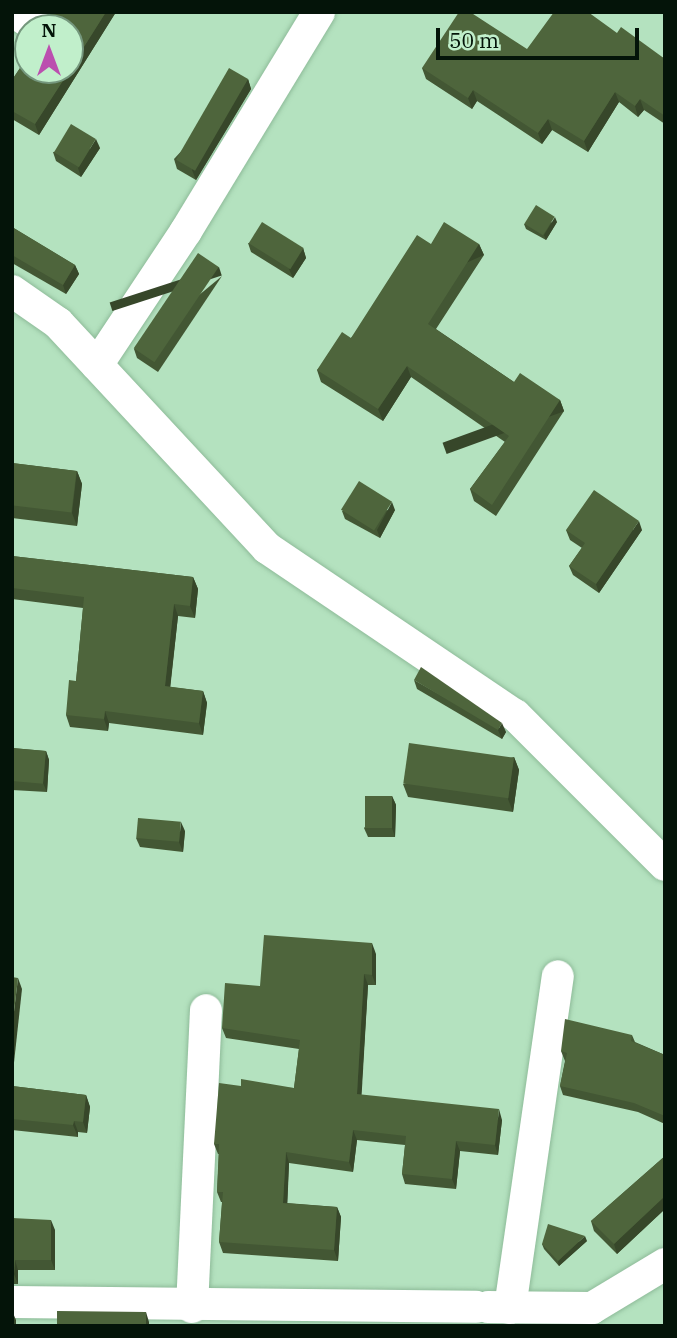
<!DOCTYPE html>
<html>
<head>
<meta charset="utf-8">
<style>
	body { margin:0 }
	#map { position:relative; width:677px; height:1338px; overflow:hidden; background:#b4e2bf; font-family:"IBM Plex Serif",serif }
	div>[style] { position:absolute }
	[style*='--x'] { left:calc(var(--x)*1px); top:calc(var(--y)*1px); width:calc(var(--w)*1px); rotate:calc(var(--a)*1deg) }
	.roads { filter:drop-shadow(0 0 2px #8ebb99) drop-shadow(0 0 2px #8ebb99) }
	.minor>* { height:32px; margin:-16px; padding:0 16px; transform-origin:16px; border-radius:16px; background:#fff }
	.wall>* { inset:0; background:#435734 }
	.shaded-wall>* { inset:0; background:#37472a; transform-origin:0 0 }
	.building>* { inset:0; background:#4e653c; transform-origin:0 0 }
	span { translate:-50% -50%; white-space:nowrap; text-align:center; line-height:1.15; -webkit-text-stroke:7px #c1efcb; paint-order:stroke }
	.frame { position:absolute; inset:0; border:14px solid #041409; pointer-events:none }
	.north { position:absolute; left:14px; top:14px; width:70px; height:70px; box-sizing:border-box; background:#c1efcb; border:2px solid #75977d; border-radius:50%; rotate:0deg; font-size:19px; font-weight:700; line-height:28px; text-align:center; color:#041409 }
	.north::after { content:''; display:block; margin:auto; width:24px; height:32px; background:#bb4faf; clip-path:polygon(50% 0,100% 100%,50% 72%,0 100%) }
	.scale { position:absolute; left:436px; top:28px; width:203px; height:32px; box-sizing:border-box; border:4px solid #041409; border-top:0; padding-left:9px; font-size:21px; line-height:24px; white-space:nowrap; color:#041409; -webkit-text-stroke:5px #c1efcb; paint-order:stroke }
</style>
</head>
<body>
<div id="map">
	<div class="roads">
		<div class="minor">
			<div style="--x:14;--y:12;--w:30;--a:33"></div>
			<div style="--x:12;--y:291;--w:56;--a:34.8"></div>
			<div style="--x:58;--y:323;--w:307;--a:47.1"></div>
			<div style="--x:267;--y:548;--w:299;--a:34"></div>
			<div style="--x:515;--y:715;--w:212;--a:45"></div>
			<div style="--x:97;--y:365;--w:161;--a:-56.4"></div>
			<div style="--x:186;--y:231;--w:256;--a:-58.7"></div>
			<div style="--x:12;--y:1302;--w:464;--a:0.6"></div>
			<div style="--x:192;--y:1307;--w:297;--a:-87.3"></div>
			<div style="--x:488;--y:1307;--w:104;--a:0.6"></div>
			<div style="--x:592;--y:1308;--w:85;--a:-31.1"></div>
			<div style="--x:510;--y:1308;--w:335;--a:-81.8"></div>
		</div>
	</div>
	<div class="wall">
		<div style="clip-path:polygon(48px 12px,116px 12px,39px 135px,12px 119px,12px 80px,53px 19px)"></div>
		<div style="clip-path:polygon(617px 33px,665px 59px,665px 124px,644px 110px,638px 117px,619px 102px,588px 152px,552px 130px,542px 144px,477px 101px,472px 109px,426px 79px,422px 68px)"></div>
		<div style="clip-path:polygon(248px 79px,251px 89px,196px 180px,177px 169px,174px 159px)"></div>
		<div style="clip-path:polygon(100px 148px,81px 177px,56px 161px,53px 152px)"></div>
		<div style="clip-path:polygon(557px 222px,546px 240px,526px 229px,524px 224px)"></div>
		<div style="clip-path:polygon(12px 227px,75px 265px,79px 274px,66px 294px,12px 263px)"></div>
		<div style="clip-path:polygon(248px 243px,303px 248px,306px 258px,293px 278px,251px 252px)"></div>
		<div style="clip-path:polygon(431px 244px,479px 244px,484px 255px,436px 329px,514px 382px,560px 400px,564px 411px,496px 516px,474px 501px,470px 489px,505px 442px,411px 377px,383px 421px,321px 382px,317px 370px,351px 338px)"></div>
		<div style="clip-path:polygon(222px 276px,158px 372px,137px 358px,134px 349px)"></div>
		<div style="clip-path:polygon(12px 463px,77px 471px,82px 484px,77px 526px,12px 518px)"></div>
		<div style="clip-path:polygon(395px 510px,380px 538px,345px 519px,342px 511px)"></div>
		<div style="clip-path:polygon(566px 530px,642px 530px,599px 593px,573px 575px,569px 566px,582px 548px,570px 540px)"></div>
		<div style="clip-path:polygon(12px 556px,193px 577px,198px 589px,195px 618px,178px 616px,170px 687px,203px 691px,207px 703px,203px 735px,109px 723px,108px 731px,70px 727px,66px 715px,76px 681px,83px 608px,12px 599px)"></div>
		<div style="clip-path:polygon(414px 680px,506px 732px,502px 739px,417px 689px)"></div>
		<div style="clip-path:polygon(12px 748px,46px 751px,49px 760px,47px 792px,12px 790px)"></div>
		<div style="clip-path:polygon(514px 757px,519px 770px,513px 812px,408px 797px,403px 784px)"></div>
		<div style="clip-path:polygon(392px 796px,396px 805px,395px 837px,368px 837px,364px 828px)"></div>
		<div style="clip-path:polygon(185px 831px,183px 852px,140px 847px,136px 838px)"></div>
		<div style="clip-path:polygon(376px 954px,376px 985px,368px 985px,361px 1095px,502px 1120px,498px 1155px,460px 1151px,456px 1189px,405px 1184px,402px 1174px,405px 1145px,357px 1140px,353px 1172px,289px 1163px,287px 1203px,337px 1207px,341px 1217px,338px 1261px,223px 1253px,219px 1242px,222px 1202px,221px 1202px,217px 1192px,219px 1154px,218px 1154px,214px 1144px,241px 1086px,294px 1088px,299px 1049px,226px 1038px,222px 1028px,260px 986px)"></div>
		<div style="clip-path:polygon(632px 1035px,635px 1042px,665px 1055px,665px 1124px,638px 1112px,563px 1095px,560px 1086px,565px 1061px,561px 1051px)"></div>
		<div style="clip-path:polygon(12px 1086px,86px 1095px,90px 1107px,87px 1133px,78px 1132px,78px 1137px,12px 1130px)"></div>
		<div style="clip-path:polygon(665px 1156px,665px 1209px,617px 1254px,594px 1231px,591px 1221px)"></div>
		<div style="clip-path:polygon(12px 1218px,55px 1230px,55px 1270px,18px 1270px,18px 1284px,12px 1284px)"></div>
		<div style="clip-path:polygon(587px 1241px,559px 1266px,544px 1249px,542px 1244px)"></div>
	</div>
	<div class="shaded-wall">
		<div style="clip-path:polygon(106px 12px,116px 12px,39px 135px,35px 124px)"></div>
		<div style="clip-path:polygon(248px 79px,251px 89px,196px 180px,192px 170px)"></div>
		<div style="clip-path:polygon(473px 90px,477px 101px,472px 109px,468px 98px)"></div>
		<div style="clip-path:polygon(615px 92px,619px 102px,588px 152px,584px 141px)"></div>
		<div style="clip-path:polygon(640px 99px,644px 110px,638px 117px,635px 106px)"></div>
		<div style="clip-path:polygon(548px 119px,552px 130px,542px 144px,538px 133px)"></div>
		<div style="clip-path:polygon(96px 139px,100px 148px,81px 177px,78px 168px)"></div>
		<div style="clip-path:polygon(555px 217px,557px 222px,546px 240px,544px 235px)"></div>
		<div style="left:479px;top:244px;width:12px;height:95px;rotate:66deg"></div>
		<div style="clip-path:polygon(303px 248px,306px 258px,293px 278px,289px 269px)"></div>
		<div style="clip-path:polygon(75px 265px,79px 274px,66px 294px,63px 285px)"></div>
		<div style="left:219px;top:267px;width:9px;height:115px;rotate:72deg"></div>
		<div style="clip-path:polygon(407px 366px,411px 377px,383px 421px,378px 409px)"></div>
		<div style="left:560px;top:400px;width:12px;height:125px;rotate:70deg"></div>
		<div style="clip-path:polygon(77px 471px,82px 484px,77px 526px,72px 513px)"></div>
		<div style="clip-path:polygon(392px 502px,395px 510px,380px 538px,377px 530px)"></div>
		<div style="clip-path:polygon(639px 521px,642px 530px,599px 593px,596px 584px)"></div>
		<div style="clip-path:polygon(193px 577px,198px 589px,195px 618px,190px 606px)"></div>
		<div style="clip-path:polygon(174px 604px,178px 616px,169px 699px,165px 686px)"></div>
		<div style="clip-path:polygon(203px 691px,207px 703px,203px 735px,199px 723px)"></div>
		<div style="clip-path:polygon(105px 711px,109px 723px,108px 731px,104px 719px)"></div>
		<div style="clip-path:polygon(502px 723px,506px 732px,502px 739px,498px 730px)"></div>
		<div style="clip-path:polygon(46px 751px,49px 760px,47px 792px,43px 783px)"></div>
		<div style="clip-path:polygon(514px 757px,519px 770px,513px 812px,508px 799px)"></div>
		<div style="clip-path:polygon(392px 796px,396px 805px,395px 837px,392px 828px)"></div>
		<div style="clip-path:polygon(181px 822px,185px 831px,183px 852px,179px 842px)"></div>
		<div style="clip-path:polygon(372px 943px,376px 954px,376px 985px,372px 975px)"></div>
		<div style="clip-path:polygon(364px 974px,368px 985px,361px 1105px,357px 1094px)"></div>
		<div style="clip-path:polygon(18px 978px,22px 989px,12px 1081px,12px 1028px)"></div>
		<div style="clip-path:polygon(86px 1095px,90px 1107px,87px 1133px,83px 1122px)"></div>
		<div style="clip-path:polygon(499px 1109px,502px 1120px,498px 1155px,495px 1145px)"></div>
		<div style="clip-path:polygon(74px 1121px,78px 1132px,78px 1137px,73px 1125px)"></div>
		<div style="clip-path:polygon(353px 1130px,357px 1140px,353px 1172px,349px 1162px)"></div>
		<div style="clip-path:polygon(456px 1141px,460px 1151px,456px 1189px,452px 1179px)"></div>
		<div style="clip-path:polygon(286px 1152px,289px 1163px,287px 1213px,283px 1203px)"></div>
		<div style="clip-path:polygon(665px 1196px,665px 1209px,617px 1254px,614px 1244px)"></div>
		<div style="clip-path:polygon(337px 1207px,341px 1217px,338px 1261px,334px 1250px)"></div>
		<div style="clip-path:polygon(51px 1220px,55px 1230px,55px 1270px,51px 1260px)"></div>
		<div style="clip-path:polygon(585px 1236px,587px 1241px,559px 1266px,558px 1261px)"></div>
		<div style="clip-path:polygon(15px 1260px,18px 1270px,18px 1284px,14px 1274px)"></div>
		<div style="clip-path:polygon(12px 1311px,16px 1320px,16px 1326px,12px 1326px)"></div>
		<div style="clip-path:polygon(146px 1312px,149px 1322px,149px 1326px,146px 1326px)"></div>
	</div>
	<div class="building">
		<div style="clip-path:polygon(51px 12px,106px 12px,70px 69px,70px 28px,47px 28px,54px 18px)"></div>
		<div style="clip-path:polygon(459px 12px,470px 12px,527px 49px,554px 12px,588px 12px,617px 33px,621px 27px,665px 59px,665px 116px,640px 99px,635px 106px,615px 92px,584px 141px,548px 119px,538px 133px,473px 90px,468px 98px,422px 68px)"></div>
		<div style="clip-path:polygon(28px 56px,28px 70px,70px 70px,35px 124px,12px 111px,12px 80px)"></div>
		<div style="left:229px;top:68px;width:22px;height:106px;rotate:30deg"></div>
		<div style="left:71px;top:124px;width:29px;height:33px;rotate:31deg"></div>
		<div style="left:536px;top:205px;width:22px;height:22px;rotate:32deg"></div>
		<div style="left:262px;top:222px;width:49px;height:25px;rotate:32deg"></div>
		<div style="clip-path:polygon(444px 222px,479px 244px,428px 324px,514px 382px,520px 373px,560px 400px,492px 505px,470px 489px,509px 436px,407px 366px,378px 409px,317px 370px,342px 332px,351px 338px,417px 235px,431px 244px)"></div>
		<div style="clip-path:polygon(12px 227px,75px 265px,63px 285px,12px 255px)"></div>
		<div style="left:198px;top:253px;width:25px;height:115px;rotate:34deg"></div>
		<div style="left:12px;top:463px;width:65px;height:42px;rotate:7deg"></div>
		<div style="left:359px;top:481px;width:39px;height:34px;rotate:32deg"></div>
		<div style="clip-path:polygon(594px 490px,639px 521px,596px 584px,569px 566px,585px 543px,566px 530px)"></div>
		<div style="clip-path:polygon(12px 556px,193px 577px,190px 606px,174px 604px,165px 686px,203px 691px,199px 723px,105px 711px,104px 719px,66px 715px,69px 680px,76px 681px,84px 597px,12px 588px)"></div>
		<div style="clip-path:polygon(421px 667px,502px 723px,498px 730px,414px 680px)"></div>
		<div style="left:409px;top:743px;width:106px;height:41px;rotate:8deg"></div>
		<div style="left:12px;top:748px;width:34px;height:33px;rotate:5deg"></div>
		<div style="left:365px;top:796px;width:27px;height:32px"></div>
		<div style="left:138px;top:818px;width:43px;height:20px;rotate:5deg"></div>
		<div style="clip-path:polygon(264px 935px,372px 943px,372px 975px,364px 974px,357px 1094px,499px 1109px,495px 1145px,456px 1141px,452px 1179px,402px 1174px,406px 1136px,353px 1130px,349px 1162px,286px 1152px,283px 1203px,337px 1207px,334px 1250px,219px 1242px,223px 1192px,217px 1192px,219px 1144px,214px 1144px,219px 1083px,241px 1086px,241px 1079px,294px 1088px,300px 1040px,222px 1028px,225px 983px,260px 986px)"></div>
		<div style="clip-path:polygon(12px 977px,18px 978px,12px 1028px)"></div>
		<div style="clip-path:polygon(565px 1019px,632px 1035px,631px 1041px,665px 1055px,665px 1116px,634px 1103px,560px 1086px,567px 1053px,561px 1051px)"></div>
		<div style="clip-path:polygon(12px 1086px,86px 1095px,83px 1122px,74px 1121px,73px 1125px,12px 1119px)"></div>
		<div style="clip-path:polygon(665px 1156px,665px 1196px,614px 1244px,591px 1221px)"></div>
		<div style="clip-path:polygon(12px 1218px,51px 1220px,51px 1260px,15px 1260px,14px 1274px,12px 1274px)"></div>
		<div style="clip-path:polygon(548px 1224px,585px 1236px,558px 1261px,542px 1244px)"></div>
		<div style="clip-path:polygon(57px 1311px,146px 1312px,146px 1324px,140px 1324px,140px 1326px,57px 1326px)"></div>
	</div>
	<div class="frame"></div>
	<div class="north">N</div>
	<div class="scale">50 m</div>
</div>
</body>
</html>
